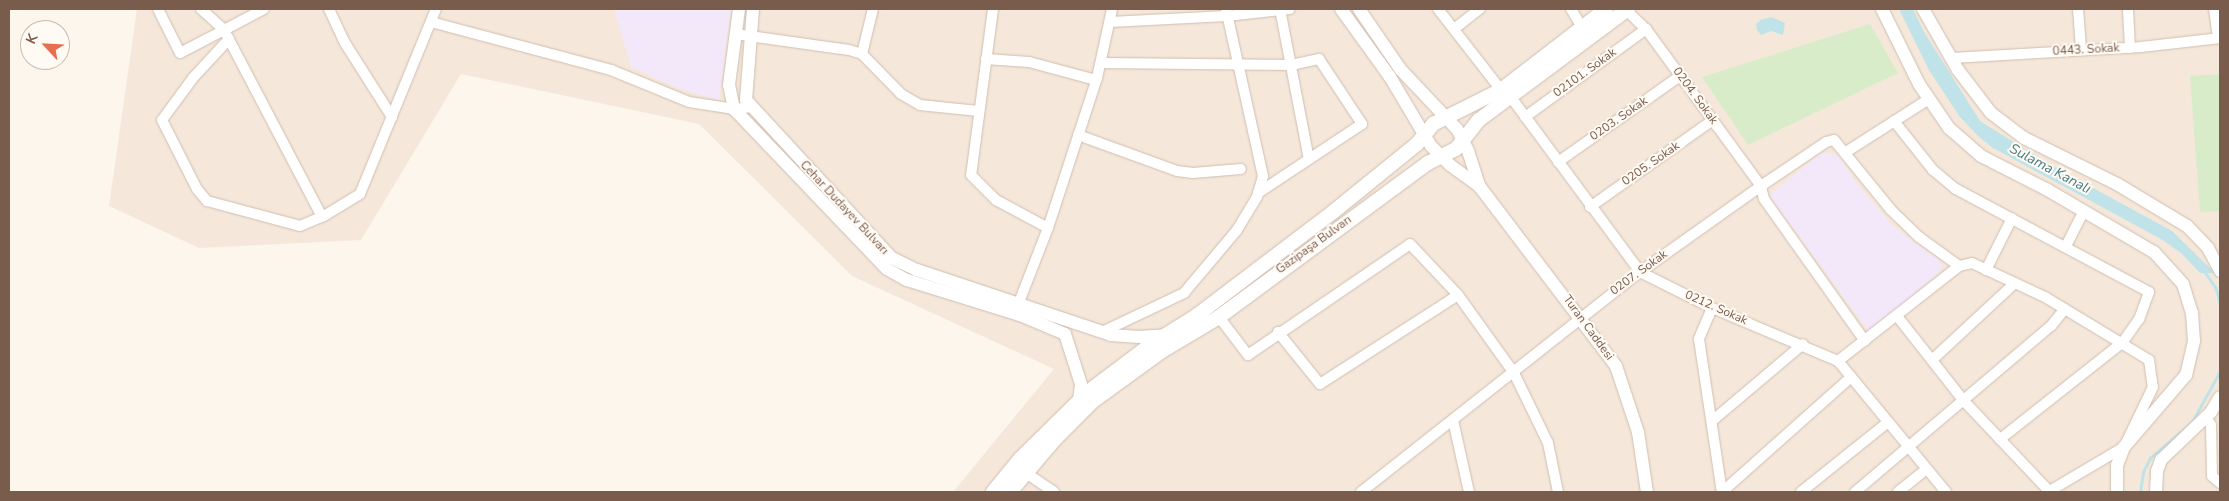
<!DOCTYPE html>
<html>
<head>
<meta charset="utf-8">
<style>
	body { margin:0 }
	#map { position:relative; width:2229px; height:501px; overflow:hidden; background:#fdf6ec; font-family:"Nunito Sans",sans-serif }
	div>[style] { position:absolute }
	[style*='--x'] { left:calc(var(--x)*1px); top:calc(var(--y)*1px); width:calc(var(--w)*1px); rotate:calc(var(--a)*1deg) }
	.residential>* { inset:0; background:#f5e8da }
	.education>* { inset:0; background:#f3e8fa }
	.green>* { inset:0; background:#d8ecc9 }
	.water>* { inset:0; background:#bfe3e8 }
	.stream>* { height:2.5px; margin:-1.25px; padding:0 1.25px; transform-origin:1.25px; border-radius:1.25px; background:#bfe3e8 }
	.roads { filter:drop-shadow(0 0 1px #d1beb0) drop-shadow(0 0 1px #d1beb0) }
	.minor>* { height:10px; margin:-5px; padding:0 5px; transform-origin:5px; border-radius:5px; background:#fff }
	.tertiary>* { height:12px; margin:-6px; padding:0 6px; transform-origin:6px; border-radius:6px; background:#fff }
	.secondary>* { height:14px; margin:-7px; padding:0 7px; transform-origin:7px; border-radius:7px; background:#fff }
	span { translate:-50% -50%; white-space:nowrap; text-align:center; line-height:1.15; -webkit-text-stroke:4px #fffaf3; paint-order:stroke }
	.street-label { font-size:12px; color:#7a5c4d }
	.water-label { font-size:14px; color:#437c86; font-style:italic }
	.frame { position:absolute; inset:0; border:10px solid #7a5c4d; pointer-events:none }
	.north { position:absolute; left:20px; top:20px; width:50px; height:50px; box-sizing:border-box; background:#fffaf3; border:1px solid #cabbb1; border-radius:50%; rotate:295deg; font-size:14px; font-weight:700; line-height:20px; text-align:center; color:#7a5c4d }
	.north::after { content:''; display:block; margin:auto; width:18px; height:22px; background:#e76f51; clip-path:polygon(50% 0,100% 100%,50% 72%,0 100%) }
</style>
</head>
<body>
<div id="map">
	<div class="residential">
		<div style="clip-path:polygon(137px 9px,2220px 9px,2220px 492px,953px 492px,1054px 369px,852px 276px,699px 124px,461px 74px,361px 240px,199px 248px,109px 206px)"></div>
	</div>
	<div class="education">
		<div style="clip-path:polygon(614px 9px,731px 9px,719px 100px,680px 89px,631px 67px)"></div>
		<div style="clip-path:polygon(1829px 153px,1839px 156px,1857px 184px,1892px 225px,1942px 263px,1941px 271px,1869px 332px,1769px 195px,1820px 154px)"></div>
	</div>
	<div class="green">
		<div style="clip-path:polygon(1870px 24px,1898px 73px,1748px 145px,1702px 77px)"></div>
		<div style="clip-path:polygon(2220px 74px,2220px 211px,2200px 212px,2190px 76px)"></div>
	</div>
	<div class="water">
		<div style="clip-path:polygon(1899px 9px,1913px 9px,1924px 32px,1980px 121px,2047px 163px,2172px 231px,2215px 273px,2200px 273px,2181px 253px,2161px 239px,1993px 148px,1978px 136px,1960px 117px,1929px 70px)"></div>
		<div style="clip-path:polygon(1771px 17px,1785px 23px,1783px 35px,1771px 31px,1761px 35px,1757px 30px,1756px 24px,1761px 20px)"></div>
	</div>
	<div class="stream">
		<div style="--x:2205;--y:272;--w:19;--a:55"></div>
		<div style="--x:2216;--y:288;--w:15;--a:74"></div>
		<div style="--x:2140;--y:492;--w:20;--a:-81"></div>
		<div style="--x:2143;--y:472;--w:16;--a:-63"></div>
		<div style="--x:2150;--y:458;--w:55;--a:-40.6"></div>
		<div style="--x:2192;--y:422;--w:58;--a:-61.2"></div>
	</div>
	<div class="roads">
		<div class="minor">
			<div style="--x:158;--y:9;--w:49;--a:63.4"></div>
			<div style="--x:180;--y:53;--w:50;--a:-27.6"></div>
			<div style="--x:224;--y:30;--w:211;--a:62.3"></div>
			<div style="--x:201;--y:9;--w:31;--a:42"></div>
			<div style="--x:224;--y:30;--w:45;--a:-27.7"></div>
			<div style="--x:329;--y:9;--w:38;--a:65"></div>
			<div style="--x:345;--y:43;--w:88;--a:57.6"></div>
			<div style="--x:993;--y:9;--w:167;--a:97.5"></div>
			<div style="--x:971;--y:175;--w:35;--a:45"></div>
			<div style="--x:996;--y:200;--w:59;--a:28.3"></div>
			<div style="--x:1280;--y:9;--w:153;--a:79.1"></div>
			<div style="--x:1438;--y:9;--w:103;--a:52.1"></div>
			<div style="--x:1571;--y:9;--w:21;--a:59"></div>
			<div style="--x:2078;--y:9;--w:40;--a:85.7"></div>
			<div style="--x:2128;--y:9;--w:39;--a:87"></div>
			<div style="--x:2214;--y:9;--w:29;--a:82"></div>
			<div style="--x:1626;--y:10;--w:28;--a:44"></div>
			<div style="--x:1646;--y:29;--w:195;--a:53.8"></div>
			<div style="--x:1761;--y:186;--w:13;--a:77"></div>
			<div style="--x:1764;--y:199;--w:174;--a:54.6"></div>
			<div style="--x:431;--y:22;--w:186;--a:14.9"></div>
			<div style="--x:611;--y:70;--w:84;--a:22.3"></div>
			<div style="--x:689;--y:102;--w:46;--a:8.8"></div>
			<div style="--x:734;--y:109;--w:18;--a:-6"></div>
			<div style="--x:1110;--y:22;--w:117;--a:-2.9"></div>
			<div style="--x:1227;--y:16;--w:63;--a:-6.3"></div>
			<div style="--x:1454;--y:29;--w:33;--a:-38"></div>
			<div style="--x:735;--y:34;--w:115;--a:8"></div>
			<div style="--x:849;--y:50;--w:14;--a:17"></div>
			<div style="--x:862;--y:54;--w:56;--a:45.7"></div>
			<div style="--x:901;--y:94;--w:22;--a:30"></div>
			<div style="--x:920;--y:105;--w:59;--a:5.8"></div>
			<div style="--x:229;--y:39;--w:53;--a:132.7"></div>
			<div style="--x:193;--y:78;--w:52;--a:126.4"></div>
			<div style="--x:162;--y:120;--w:77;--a:63.1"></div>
			<div style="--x:197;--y:189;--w:16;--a:50"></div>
			<div style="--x:207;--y:201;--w:96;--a:15"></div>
			<div style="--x:300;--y:226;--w:26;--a:-23"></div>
			<div style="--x:324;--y:216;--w:42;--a:-31.4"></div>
			<div style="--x:360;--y:194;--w:200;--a:-67.7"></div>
			<div style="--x:862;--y:54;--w:46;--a:-76.3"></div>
			<div style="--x:1952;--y:58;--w:189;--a:-3.3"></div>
			<div style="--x:2141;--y:47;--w:80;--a:-6.5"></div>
			<div style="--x:986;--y:59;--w:43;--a:4"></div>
			<div style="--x:1029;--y:62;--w:69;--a:15"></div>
			<div style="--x:1101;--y:63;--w:190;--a:0.6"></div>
			<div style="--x:1291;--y:65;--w:29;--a:-12"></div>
			<div style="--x:1319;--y:59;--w:78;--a:56.5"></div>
			<div style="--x:1362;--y:124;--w:125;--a:146.4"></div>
			<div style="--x:1510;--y:96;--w:219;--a:53.5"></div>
			<div style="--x:1640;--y:272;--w:80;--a:26.6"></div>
			<div style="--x:1712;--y:308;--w:137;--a:22.8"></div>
			<div style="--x:1838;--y:361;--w:170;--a:50.5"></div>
			<div style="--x:1525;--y:117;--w:150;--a:-36"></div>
			<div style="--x:1894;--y:121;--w:63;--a:51.5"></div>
			<div style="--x:1933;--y:170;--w:30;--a:40"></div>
			<div style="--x:1956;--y:189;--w:219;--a:28.1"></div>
			<div style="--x:2149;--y:292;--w:29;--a:110"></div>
			<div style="--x:2139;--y:319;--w:28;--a:125"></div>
			<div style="--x:2123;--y:342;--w:157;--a:141.7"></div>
			<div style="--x:1078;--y:135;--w:105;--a:20"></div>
			<div style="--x:1177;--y:171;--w:16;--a:7"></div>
			<div style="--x:1193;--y:173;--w:48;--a:-4.8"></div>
			<div style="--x:1846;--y:152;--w:98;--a:-32.6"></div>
			<div style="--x:1558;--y:162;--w:149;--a:-35.2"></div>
			<div style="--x:1590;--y:207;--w:151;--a:-35.3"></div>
			<div style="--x:2066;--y:246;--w:39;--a:-63"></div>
			<div style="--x:1986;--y:270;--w:58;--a:-63.4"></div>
			<div style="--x:1712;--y:308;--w:34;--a:113"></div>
			<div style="--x:1699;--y:339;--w:155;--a:81.5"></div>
			<div style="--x:1016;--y:310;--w:88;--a:-68.7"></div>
			<div style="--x:1048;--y:228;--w:158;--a:-71.9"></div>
			<div style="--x:1097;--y:78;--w:71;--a:-77.7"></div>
			<div style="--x:1897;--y:316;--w:107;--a:51.8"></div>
			<div style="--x:1963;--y:400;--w:125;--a:46.6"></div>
			<div style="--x:1219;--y:317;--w:48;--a:52.7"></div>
			<div style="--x:1248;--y:355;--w:196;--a:-34.4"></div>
			<div style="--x:1410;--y:244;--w:70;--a:46.7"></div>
			<div style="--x:1458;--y:295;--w:96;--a:54.3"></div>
			<div style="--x:1514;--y:373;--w:78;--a:64.1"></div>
			<div style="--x:1548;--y:443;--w:50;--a:78.5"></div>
			<div style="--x:1102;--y:332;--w:91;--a:-25.4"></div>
			<div style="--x:1184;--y:293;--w:82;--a:-49.9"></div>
			<div style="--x:1237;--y:230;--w:39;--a:-59"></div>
			<div style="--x:1257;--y:197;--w:22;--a:-74"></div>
			<div style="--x:1263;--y:176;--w:171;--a:-102.5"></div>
			<div style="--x:1278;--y:332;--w:67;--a:51.1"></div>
			<div style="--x:1320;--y:384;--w:164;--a:-32.8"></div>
			<div style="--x:1932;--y:360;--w:113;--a:-42.9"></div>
			<div style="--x:1838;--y:361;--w:154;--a:-38.1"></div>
			<div style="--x:2206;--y:417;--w:9;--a:58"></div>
			<div style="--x:2211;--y:425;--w:51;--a:88.9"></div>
			<div style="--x:2212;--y:476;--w:11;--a:41"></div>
			<div style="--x:1453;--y:420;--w:74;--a:77.5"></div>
			<div style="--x:1712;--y:421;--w:119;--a:-40.2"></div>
			<div style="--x:1026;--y:473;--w:34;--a:34"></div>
			<div style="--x:1361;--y:492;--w:355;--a:-38.3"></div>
			<div style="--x:1640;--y:272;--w:148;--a:-35.4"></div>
			<div style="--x:1761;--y:186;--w:78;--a:-34.1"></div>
			<div style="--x:1826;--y:142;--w:8;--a:-14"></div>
			<div style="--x:1834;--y:140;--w:90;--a:50.8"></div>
			<div style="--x:1891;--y:210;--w:39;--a:44"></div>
			<div style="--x:1919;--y:237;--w:49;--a:35.9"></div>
			<div style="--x:1959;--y:266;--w:13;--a:-13"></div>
			<div style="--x:1972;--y:263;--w:81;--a:25"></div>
			<div style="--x:2045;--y:297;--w:122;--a:31.2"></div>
			<div style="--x:2149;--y:360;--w:27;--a:82"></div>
			<div style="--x:2153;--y:387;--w:67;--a:115.8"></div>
			<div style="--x:2124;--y:447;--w:88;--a:149.4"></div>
			<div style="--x:1722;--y:492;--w:173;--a:-41.7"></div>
			<div style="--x:1801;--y:492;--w:112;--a:-38.8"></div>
			<div style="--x:1855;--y:492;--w:257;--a:-40.3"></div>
			<div style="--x:2051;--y:326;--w:22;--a:-51"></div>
			<div style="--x:1898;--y:492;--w:36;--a:-39"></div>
		</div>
		<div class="tertiary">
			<div style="--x:739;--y:9;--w:77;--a:97.5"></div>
			<div style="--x:729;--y:85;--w:25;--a:78"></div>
			<div style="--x:734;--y:109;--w:221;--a:46.3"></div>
			<div style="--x:887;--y:269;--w:23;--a:29"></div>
			<div style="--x:907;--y:280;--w:118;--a:17.2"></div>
			<div style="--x:1020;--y:315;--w:49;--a:22.9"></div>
			<div style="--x:1065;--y:334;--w:52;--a:72.3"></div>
			<div style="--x:1081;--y:384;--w:17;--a:97"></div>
			<div style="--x:753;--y:9;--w:91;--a:94.4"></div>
			<div style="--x:746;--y:100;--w:215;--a:47.3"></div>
			<div style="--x:892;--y:258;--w:28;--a:26"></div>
			<div style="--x:917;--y:270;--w:205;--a:18.5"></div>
			<div style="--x:1111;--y:335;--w:28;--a:4"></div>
			<div style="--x:1139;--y:337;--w:27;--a:-4"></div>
			<div style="--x:1341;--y:9;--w:84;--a:54.2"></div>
			<div style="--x:1390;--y:77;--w:80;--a:59.3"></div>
			<div style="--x:1431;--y:146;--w:27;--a:45"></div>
			<div style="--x:1450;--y:165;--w:37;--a:36"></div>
			<div style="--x:1480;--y:187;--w:225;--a:52.8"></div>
			<div style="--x:1616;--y:366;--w:70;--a:71.6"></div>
			<div style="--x:1638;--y:432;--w:61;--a:81.5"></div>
			<div style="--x:1359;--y:9;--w:74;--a:55.5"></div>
			<div style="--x:1401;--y:70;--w:81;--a:46.5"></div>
			<div style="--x:1457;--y:129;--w:25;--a:63"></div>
			<div style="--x:1468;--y:151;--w:38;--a:72"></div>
			<div style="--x:1882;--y:9;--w:84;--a:63.7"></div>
			<div style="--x:1919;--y:84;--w:53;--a:55.7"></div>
			<div style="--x:1949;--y:128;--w:43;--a:41.2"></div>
			<div style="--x:1981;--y:156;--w:73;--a:26.9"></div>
			<div style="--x:2046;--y:189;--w:125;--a:30.3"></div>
			<div style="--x:2154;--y:252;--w:43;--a:47.8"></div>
			<div style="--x:2183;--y:284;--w:30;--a:73"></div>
			<div style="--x:2192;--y:313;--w:28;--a:86"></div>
			<div style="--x:2194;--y:341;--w:35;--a:103"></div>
			<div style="--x:2186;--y:375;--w:95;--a:130.7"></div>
			<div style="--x:2124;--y:447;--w:19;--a:111"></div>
			<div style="--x:2117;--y:465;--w:27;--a:90"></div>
			<div style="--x:1923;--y:9;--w:70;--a:60.2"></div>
			<div style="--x:1958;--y:70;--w:54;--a:52.5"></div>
			<div style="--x:1991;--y:113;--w:41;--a:37.1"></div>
			<div style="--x:2024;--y:138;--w:104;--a:26.3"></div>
			<div style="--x:2117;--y:184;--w:82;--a:31"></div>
			<div style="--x:2187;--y:226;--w:30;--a:46"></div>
			<div style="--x:2208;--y:248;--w:26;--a:62"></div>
			<div style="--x:2156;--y:492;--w:21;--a:-87"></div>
			<div style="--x:2157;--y:471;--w:12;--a:-70"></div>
			<div style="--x:2161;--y:460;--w:69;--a:-43.8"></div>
			<div style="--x:2211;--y:412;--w:17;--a:-59"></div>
		</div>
		<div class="secondary">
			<div style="--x:993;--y:492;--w:43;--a:-50.7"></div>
			<div style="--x:1020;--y:459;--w:97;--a:-44.6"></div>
			<div style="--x:1089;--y:391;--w:80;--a:-36.9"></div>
			<div style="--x:1153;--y:343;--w:51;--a:-32.1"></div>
			<div style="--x:1196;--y:316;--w:172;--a:-37.2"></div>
			<div style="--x:1333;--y:212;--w:108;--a:-39"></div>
			<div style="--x:1417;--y:144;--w:26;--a:-51"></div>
			<div style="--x:1433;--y:124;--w:76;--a:-26.6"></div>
			<div style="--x:1501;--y:90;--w:133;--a:-37.6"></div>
			<div style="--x:1010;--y:492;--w:70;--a:-49.7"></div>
			<div style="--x:1055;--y:439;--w:54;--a:-45"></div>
			<div style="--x:1093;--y:401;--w:85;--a:-35.9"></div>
			<div style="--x:1162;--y:351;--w:66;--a:-30.8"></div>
			<div style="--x:1219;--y:317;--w:260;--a:-36.4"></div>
			<div style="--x:1428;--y:163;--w:31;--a:-27"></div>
			<div style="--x:1456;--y:149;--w:37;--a:-52"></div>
			<div style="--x:1479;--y:120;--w:186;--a:-36.7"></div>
		</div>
	</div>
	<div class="street-label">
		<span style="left:2086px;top:50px;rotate:-3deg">0443. Sokak</span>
		<span style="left:1585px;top:73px;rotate:-36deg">02101. Sokak</span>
		<span style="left:1695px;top:96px;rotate:54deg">0204. Sokak</span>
		<span style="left:1619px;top:119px;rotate:-35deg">0203. Sokak</span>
		<span style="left:1651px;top:164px;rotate:-35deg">0205. Sokak</span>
		<span style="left:844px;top:208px;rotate:47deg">Cehar Dudayev Bulvarı</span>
		<span style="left:1314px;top:245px;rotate:-36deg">Gazipaşa Bulvarı</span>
		<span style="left:1639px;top:273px;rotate:-36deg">0207. Sokak</span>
		<span style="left:1716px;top:308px;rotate:24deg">0212. Sokak</span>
		<span style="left:1588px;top:328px;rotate:54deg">Turan Caddesi</span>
	</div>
	<div class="water-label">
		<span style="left:2050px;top:169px;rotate:28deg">Sulama Kanalı</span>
	</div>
	<div class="frame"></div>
	<div class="north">K</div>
</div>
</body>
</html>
